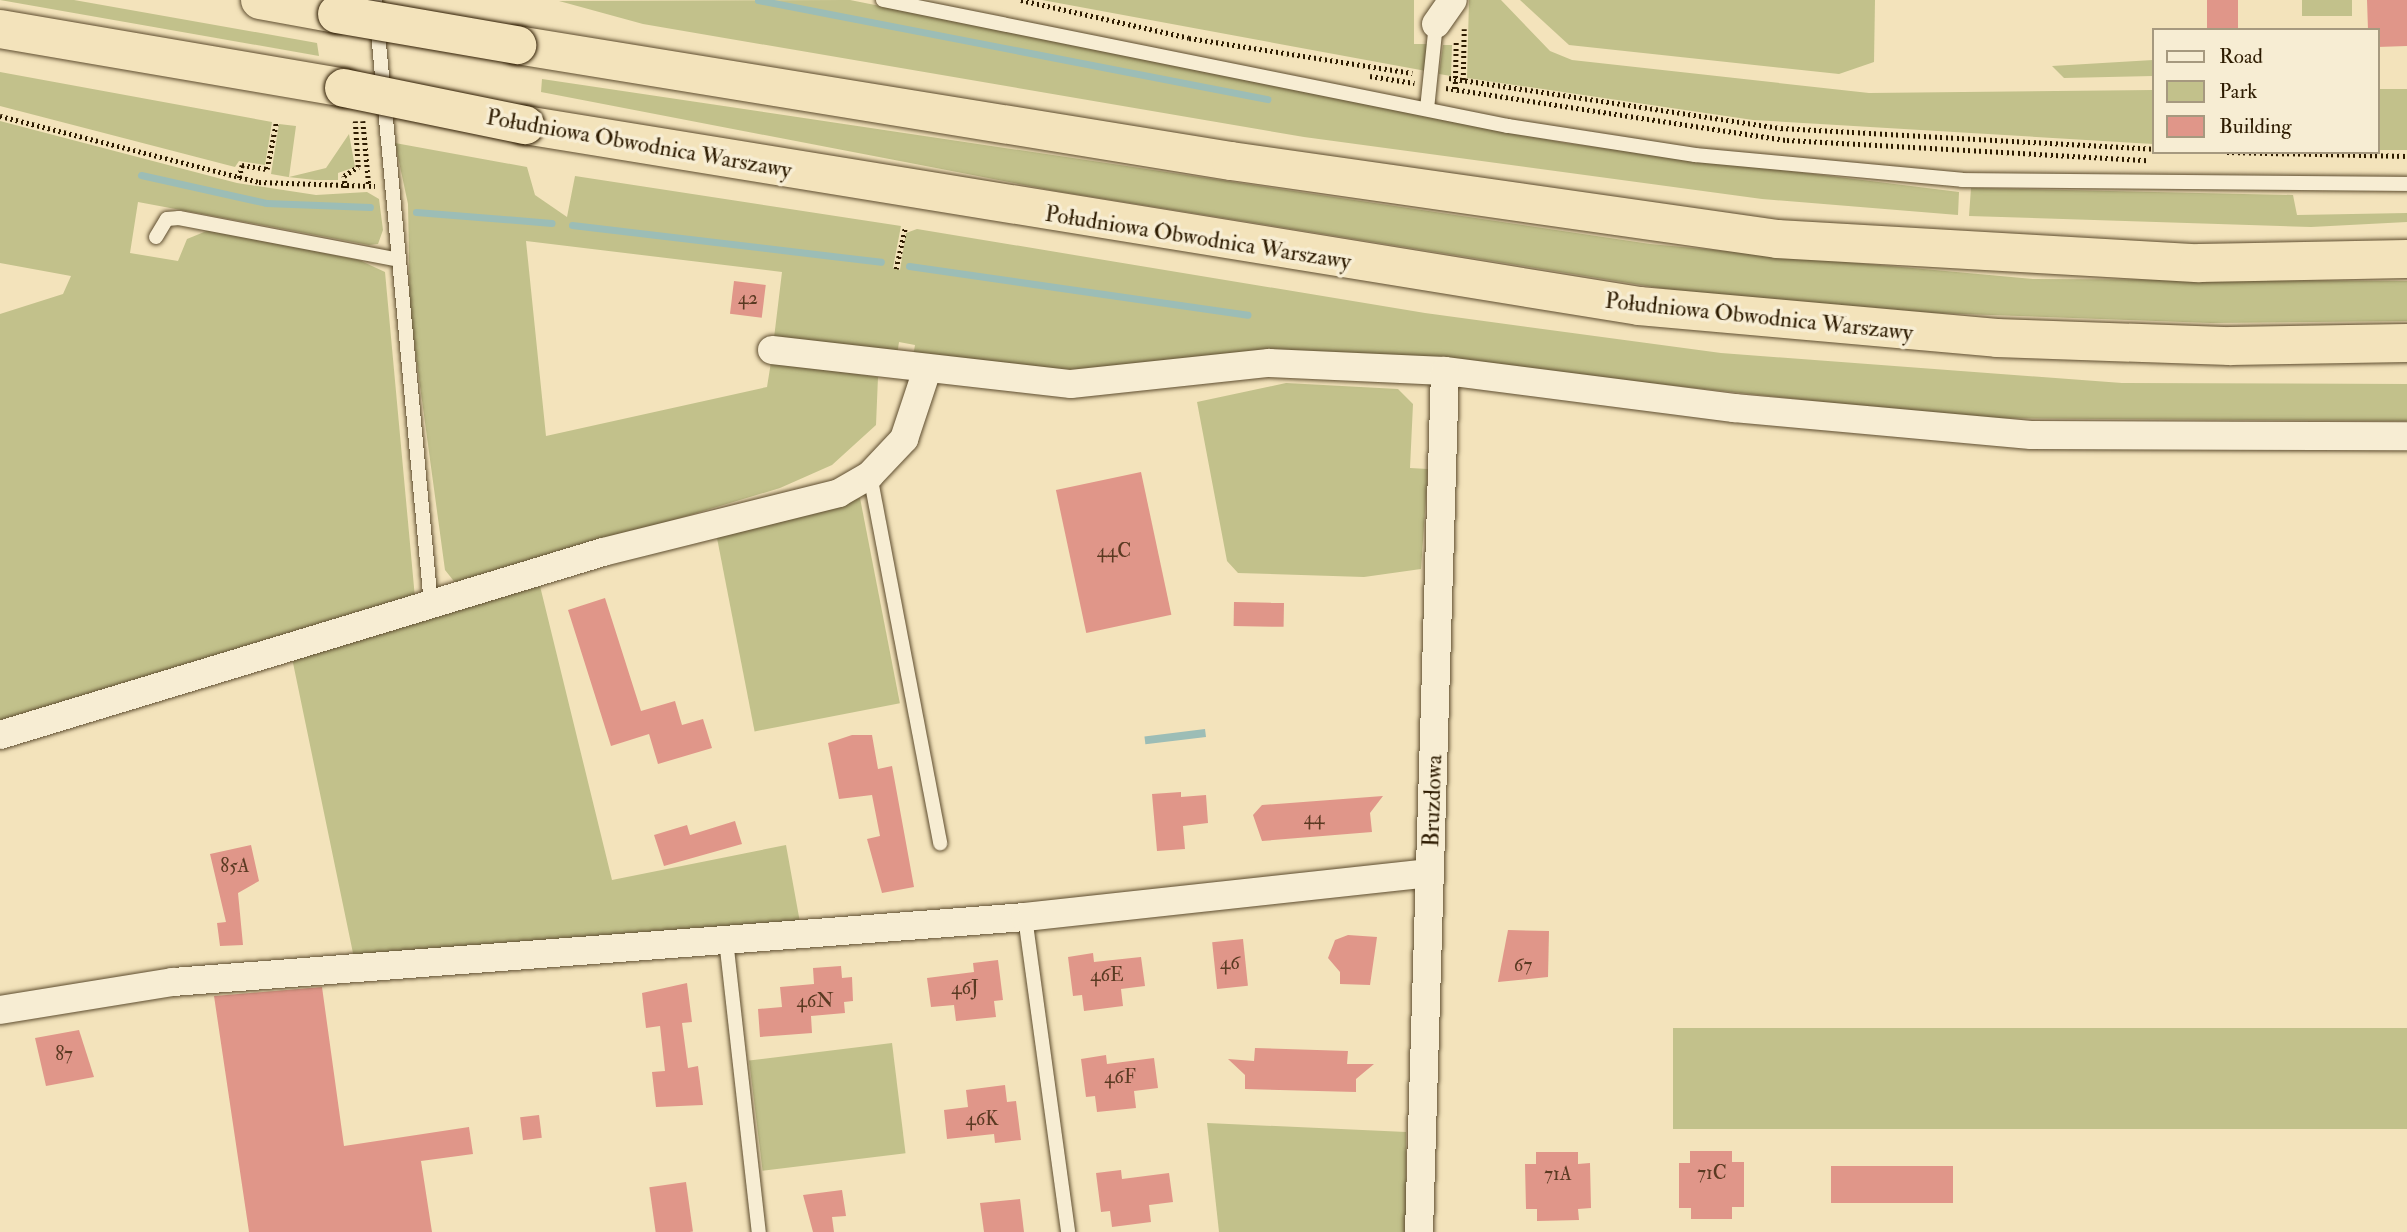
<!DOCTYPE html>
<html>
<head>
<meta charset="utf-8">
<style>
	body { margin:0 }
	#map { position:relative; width:2407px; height:1232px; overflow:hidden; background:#f3e3bb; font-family:"IM FELL Double Pica",serif }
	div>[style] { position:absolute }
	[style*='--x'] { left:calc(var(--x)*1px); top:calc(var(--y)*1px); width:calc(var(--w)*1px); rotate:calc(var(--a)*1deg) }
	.green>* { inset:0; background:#c2c18b; transform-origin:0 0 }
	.water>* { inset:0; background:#9cbdb6; transform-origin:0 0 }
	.stream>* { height:7px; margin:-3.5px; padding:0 3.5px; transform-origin:3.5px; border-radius:3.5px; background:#9cbdb6 }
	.building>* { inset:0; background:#e09689; transform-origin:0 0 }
	.path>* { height:4.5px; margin-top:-2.25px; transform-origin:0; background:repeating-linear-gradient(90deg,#2d1b00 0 2px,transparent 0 5.5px) }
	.roads { filter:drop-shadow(0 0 2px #5e4d2f) drop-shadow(0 0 2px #5e4d2f) }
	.service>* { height:14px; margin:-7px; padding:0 7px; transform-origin:7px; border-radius:7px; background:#f7edd3 }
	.minor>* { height:28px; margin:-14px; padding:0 14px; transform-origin:14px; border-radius:14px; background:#f7edd3 }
	.motorway>* { height:38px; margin:-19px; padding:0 19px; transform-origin:19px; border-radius:19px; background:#f3e3bb }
	.bridges { filter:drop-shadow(0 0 2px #2d1b00) drop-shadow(0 0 2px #2d1b00) }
	.motorway-bridge>* { height:38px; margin:-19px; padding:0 19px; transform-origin:19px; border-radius:19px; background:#f3e3bb }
	span { translate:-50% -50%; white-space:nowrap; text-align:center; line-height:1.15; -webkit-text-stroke:7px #f7edd3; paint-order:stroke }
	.number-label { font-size:19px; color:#5a3a22 }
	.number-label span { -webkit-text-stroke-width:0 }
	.street-label { font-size:23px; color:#2d1b00 }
	.legend { position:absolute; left:2152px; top:28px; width:228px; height:126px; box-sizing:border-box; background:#f7edd3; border:2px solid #a6997f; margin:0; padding:9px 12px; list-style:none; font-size:21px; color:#2d1b00 }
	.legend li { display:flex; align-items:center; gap:14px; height:35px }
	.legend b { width:35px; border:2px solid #a6997f }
</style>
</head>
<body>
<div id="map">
	<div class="green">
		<div style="clip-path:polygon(0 0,74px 0,317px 43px,319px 56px)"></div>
		<div style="clip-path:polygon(850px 0,1565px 143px,1959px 192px,1958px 215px,1762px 199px,1304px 137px,643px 24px,559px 1px)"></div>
		<div style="clip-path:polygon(1042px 0,1414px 0,1414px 44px,1428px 44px,1426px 71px)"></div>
		<div style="clip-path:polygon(1469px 0,1501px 0,1550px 51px,1572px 60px,1869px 93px,2153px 90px,2153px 144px,1753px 120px,1467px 78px)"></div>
		<div style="clip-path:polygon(1520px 0,1875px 0,1874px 62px,1839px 74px,1569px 45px)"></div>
		<div style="left:2302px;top:0;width:50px;height:16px"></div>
		<div style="clip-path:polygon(1443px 45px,1452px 45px,1451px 76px,1439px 74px)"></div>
		<div style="clip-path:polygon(2153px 60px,2153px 76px,2064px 78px,2052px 66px)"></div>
		<div style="clip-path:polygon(0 72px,272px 122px,265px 165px,239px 161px,235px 167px,0 106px)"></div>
		<div style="clip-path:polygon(542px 79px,1650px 244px,2033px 279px,2407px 281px,2407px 321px,2211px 323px,1934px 313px,1678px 291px,1055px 191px,541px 92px)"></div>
		<div style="left:2377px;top:89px;width:30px;height:61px"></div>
		<div style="clip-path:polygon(0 121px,237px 183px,316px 195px,367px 192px,379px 199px,383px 230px,378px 244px,369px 245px,138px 202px,130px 253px,178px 261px,187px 239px,209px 230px,359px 260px,385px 272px,415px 598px,0 723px,0 314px,63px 294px,71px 276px,0 263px)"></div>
		<div style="clip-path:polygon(279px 124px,296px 126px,289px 177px,326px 168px,349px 134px,355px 167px,338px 173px,338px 180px,315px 180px,288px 177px,271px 174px)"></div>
		<div style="clip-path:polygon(395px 143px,527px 167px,535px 195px,567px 217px,575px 176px,901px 226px,893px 268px,900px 270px,906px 233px,917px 229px,1425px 313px,1721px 353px,2122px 383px,2407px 384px,2407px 421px,1970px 418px,1465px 363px,1086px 374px,913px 357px,915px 345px,899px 342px,897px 356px,774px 338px,782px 272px,526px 241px,546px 436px,767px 387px,771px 362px,878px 377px,876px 425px,832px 465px,780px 488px,457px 585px,445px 570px,410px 312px,408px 204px)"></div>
		<div style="clip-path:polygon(1971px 188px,2293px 195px,2297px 215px,2407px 213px,2407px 222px,2311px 227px,1969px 216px)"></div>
		<div style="clip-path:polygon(1286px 383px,1398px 389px,1413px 404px,1410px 468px,1428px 469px,1421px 569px,1364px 577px,1238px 573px,1227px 561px,1197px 402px)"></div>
		<div style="left:860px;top:498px;width:209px;height:148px;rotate:79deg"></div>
		<div style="clip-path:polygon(540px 586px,612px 880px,786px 845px,801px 928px,354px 958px,292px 658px)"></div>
		<div style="left:2407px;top:1028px;width:101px;height:734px;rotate:90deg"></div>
		<div style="left:892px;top:1043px;width:111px;height:144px;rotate:83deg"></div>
		<div style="clip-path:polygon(1207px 1123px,1406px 1132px,1406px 1232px,1219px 1232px)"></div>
	</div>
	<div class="water">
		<div style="left:1205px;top:729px;width:8px;height:61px;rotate:83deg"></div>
	</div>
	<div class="stream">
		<div style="--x:758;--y:0;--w:519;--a:11.01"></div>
		<div style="--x:141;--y:175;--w:128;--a:12.6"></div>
		<div style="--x:266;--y:203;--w:104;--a:2.2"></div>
		<div style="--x:416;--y:212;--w:136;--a:4.6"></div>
		<div style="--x:572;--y:225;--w:311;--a:6.8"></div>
		<div style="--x:909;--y:266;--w:342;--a:8.2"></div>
	</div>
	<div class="building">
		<div style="left:2207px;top:0;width:31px;height:30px"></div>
		<div style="clip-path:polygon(2367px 0,2407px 0,2407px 46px,2377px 47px,2377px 30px,2368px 30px)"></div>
		<div style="left:734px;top:281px;width:32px;height:33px;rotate:7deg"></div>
		<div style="left:1141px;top:472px;width:146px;height:87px;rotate:78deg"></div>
		<div style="clip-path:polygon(605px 598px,641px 711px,675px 701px,682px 725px,703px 719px,712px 748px,658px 764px,649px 734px,611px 746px,568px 610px)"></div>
		<div style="left:1234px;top:602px;width:50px;height:24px;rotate:1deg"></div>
		<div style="clip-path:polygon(852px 735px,872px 735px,878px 769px,892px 766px,914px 887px,882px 893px,867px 839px,880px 836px,872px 795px,839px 799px,828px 743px)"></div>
		<div style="clip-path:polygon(1181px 792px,1181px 797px,1206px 795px,1208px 823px,1183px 826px,1185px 849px,1157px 851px,1152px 794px)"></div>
		<div style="clip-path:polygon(1383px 796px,1370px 813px,1372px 832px,1262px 841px,1253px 815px,1262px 805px)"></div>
		<div style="clip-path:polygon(735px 821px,742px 844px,664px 866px,654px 835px,687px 825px,690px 835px)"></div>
		<div style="clip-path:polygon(251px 845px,259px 881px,238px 893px,243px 945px,220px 946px,217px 923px,226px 922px,210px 854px)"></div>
		<div style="clip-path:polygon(1508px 930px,1549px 931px,1548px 977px,1498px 982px)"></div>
		<div style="clip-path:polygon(1348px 935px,1377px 937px,1370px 985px,1340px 984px,1340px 972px,1328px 958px,1335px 940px)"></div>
		<div style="left:1243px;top:939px;width:47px;height:31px;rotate:84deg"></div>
		<div style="clip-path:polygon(1093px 953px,1094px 962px,1141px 957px,1145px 986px,1121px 989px,1123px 1006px,1084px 1011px,1082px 995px,1073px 996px,1068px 957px)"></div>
		<div style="clip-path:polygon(998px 960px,1003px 1000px,994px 1001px,996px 1017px,956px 1021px,954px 1005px,931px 1007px,927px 978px,974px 972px,973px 963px)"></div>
		<div style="clip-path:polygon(841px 966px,842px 978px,852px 977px,853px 1001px,844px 1002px,845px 1013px,811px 1016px,812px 1033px,760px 1037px,758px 1009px,782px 1007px,780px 987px,814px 984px,813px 968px)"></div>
		<div style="clip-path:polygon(687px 983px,692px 1022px,682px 1023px,688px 1068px,698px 1066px,703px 1105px,656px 1107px,652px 1072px,665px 1071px,660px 1026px,646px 1028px,642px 993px)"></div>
		<div style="clip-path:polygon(322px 987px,344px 1146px,469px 1127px,473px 1154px,421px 1161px,432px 1232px,249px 1232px,214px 996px)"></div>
		<div style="clip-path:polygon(79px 1030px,94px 1077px,46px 1086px,35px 1038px)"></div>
		<div style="clip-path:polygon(1255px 1048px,1348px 1051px,1347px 1064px,1374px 1064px,1356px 1079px,1356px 1092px,1245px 1089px,1245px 1075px,1228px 1059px,1254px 1061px)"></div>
		<div style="clip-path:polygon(1106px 1055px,1107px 1064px,1154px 1058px,1158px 1088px,1134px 1091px,1136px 1108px,1097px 1112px,1095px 1096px,1086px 1097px,1081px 1059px)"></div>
		<div style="clip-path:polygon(1005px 1085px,1007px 1102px,1016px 1101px,1021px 1140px,995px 1143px,994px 1134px,947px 1139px,944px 1110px,968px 1107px,966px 1090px)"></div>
		<div style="left:539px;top:1115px;width:23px;height:19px;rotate:83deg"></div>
		<div style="clip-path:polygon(1690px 1151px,1732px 1151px,1732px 1162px,1744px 1162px,1744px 1207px,1732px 1207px,1732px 1219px,1691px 1219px,1691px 1208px,1679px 1208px,1679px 1163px,1690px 1163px)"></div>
		<div style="clip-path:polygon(1536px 1152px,1578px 1152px,1578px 1164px,1590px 1163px,1591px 1208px,1578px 1209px,1579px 1220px,1537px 1221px,1537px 1209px,1526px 1209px,1525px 1164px,1536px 1164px)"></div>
		<div style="left:1953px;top:1166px;width:37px;height:122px;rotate:90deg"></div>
		<div style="clip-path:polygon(1121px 1170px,1122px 1179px,1169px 1173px,1173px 1202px,1149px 1205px,1151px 1222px,1112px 1227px,1110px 1211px,1101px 1212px,1096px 1173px)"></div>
		<div style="left:686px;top:1182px;width:50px;height:37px;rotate:82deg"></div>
		<div style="clip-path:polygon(842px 1190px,846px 1216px,832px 1217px,834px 1232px,813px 1232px,803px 1195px)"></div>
		<div style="clip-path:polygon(1020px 1199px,1024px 1232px,984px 1232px,980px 1203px)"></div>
	</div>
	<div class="path">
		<div style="--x:1021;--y:0;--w:172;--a:12.7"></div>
		<div style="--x:1189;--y:38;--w:226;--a:8.9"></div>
		<div style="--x:1370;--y:76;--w:45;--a:9"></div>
		<div style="--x:1449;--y:78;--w:336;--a:8.6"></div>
		<div style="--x:1781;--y:128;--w:373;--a:3.2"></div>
		<div style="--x:1463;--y:80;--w:51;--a:-88.9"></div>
		<div style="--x:1446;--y:88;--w:345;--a:8.7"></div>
		<div style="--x:1787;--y:140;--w:361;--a:3.2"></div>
		<div style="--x:1455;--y:89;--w:48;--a:-88.8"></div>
		<div style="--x:0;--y:116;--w:267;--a:14.3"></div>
		<div style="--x:259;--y:182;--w:116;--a:2"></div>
		<div style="--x:363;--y:121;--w:65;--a:84.7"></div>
		<div style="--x:2227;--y:152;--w:180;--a:1.3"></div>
		<div style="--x:239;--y:178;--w:13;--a:-77"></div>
		<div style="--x:242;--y:165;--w:25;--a:9"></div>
		<div style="--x:267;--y:169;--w:47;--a:-78.9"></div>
		<div style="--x:345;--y:188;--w:12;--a:-95"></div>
		<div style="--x:344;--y:176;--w:17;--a:-33"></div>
		<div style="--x:358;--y:167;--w:46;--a:-93.7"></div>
		<div style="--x:896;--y:269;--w:42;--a:-77.6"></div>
	</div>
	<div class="roads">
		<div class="service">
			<div style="--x:375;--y:0;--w:608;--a:84.71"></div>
			<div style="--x:883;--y:0;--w:638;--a:11.4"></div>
			<div style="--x:1508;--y:126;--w:189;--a:8.8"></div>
			<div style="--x:1695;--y:155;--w:268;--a:5.3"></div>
			<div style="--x:1962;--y:180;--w:445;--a:0.5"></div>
			<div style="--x:1427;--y:109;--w:85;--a:-84"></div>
			<div style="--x:156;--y:237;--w:21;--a:-59"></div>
			<div style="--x:167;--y:219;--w:12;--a:-5"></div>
			<div style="--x:179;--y:218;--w:224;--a:10.8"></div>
			<div style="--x:870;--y:475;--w:375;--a:79.2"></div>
			<div style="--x:1025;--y:917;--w:318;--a:82.2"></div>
			<div style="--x:726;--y:940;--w:294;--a:83.6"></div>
		</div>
		<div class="minor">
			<div style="--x:1436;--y:24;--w:29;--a:-55"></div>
			<div style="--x:772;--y:350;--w:301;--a:6.5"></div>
			<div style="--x:1071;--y:384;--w:199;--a:-6.1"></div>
			<div style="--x:1269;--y:363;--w:176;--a:2.6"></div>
			<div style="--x:1445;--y:371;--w:291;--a:7.3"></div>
			<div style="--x:1734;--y:408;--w:298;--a:5.2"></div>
			<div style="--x:2031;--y:435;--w:376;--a:0.2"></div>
			<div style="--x:0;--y:735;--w:630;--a:-16.88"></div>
			<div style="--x:603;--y:552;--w:243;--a:-14"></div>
			<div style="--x:839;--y:493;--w:36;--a:-30"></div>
			<div style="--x:870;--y:475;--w:50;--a:-46.6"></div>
			<div style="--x:904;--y:439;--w:73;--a:-71.6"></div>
			<div style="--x:0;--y:1010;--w:175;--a:-9.2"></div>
			<div style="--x:173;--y:982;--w:854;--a:-4.36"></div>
			<div style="--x:1025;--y:917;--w:407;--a:-6.2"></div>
			<div style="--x:1419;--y:1232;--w:861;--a:-88.27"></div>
		</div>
		<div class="motorway">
			<div style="--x:260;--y:0;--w:78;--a:10.3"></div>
			<div style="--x:0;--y:29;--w:349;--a:9.7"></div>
			<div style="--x:517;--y:45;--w:723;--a:9.23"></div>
			<div style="--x:1231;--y:161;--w:552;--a:8.13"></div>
			<div style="--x:1777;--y:239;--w:423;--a:3.3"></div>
			<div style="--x:2199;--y:263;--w:208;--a:-1.1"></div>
			<div style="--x:525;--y:125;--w:1129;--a:9.23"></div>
			<div style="--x:1639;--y:306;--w:359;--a:5.1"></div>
			<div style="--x:1997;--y:338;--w:233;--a:2"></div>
			<div style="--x:2230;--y:346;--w:177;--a:-1"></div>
		</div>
	</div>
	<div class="bridges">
		<div class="motorway-bridge">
			<div style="--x:337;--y:14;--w:183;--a:9.8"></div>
			<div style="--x:344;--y:88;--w:185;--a:11.6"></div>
		</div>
	</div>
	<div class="number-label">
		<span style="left:748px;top:299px">42</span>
		<span style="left:1114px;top:552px">44C</span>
		<span style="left:1314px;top:819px">44</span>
		<span style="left:235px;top:867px">85A</span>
		<span style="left:1230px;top:964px">46</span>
		<span style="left:1523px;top:966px">67</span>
		<span style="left:1107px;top:976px">46E</span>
		<span style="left:965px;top:989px">46J</span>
		<span style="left:815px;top:1002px">46N</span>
		<span style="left:64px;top:1055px">87</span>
		<span style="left:1120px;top:1078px">46F</span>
		<span style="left:982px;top:1120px">46K</span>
		<span style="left:1712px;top:1174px">71C</span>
		<span style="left:1558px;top:1175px">71A</span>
	</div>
	<div class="street-label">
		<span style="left:639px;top:144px;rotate:10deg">Południowa Obwodnica Warszawy</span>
		<span style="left:1198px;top:238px;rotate:9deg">Południowa Obwodnica Warszawy</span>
		<span style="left:1759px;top:317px;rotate:6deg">Południowa Obwodnica Warszawy</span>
		<span style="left:1433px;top:801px;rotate:-88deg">Bruzdowa</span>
	</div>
	<ul class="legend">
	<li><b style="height:9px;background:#f7edd3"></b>Road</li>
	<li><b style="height:19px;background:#c2c18b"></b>Park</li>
	<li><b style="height:19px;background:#e09689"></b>Building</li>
	</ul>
</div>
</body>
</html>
